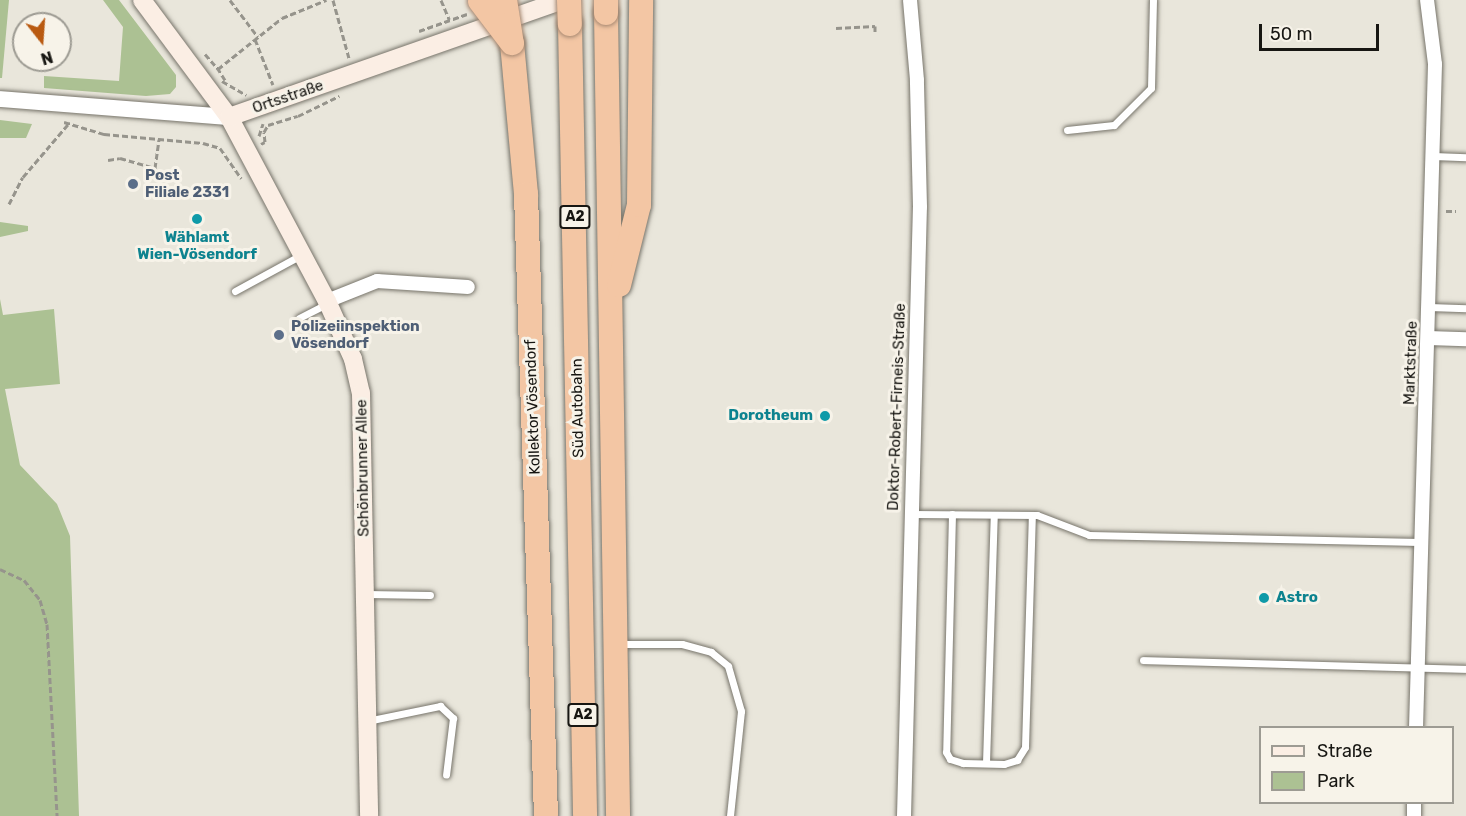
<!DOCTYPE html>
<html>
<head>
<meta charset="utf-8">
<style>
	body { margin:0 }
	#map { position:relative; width:1466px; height:816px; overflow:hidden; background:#e9e6db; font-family:Rubik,sans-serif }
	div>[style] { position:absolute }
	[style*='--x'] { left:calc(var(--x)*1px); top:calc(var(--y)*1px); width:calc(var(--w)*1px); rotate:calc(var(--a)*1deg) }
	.green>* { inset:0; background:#acc193 }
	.path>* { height:3px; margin-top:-1.5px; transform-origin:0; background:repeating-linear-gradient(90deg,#96948c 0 6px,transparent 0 9px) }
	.roads { filter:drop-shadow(0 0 2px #77746a) drop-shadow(0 0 2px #77746a) }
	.service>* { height:7px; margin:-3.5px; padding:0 3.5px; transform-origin:3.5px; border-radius:3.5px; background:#fff }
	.minor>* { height:14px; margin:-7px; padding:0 7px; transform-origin:7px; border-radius:7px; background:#fff }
	.tertiary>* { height:16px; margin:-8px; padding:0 8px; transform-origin:8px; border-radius:8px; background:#fff }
	.secondary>* { height:18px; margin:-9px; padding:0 9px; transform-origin:9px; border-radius:9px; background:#fbeee4 }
	.motorway>* { height:24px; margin:-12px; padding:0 12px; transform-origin:12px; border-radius:12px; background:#f3c6a4 }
	.bridges { filter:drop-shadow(0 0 2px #a68871) drop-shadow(0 0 2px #a68871) }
	.motorway-bridge>* { height:24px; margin:-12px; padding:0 12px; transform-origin:12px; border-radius:12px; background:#f3c6a4 }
	.dots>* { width:16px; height:16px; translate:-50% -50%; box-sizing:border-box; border:3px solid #f7f3e9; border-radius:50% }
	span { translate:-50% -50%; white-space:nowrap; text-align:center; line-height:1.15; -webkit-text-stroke:6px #f7f3e9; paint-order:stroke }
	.shield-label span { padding:2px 4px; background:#f7f3e9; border:2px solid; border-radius:4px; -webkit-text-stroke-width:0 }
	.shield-label { font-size:14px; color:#171612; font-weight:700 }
	.street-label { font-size:15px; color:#171612 }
	.service-label { font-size:15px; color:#4e5e75; font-weight:700 }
	.left { translate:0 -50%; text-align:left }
	.culture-label { font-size:15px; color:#0d838f; font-weight:700 }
	.right { translate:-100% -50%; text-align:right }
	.legend { position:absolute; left:1259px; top:726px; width:195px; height:78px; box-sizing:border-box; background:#f7f3e9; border:2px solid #9d9b93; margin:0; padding:8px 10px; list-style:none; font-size:18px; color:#171612 }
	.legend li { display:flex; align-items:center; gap:12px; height:30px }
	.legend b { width:30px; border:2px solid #9d9b93 }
	.north { position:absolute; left:12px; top:12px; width:60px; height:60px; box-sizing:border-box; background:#f7f3e9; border:2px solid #9d9b93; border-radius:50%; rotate:163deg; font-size:16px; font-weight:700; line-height:24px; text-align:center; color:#171612 }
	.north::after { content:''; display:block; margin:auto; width:21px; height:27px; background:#b95a11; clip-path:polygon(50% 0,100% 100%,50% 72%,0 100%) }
	.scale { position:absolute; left:1259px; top:24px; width:120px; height:27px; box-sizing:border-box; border:3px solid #171612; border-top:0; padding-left:8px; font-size:18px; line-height:21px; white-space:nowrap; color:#171612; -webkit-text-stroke:4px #f7f3e9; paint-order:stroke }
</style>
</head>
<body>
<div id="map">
	<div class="green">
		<div style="clip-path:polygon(0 0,9px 0,2px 78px,0 78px)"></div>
		<div style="clip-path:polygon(103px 0,119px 0,176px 75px,176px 87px,170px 94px,146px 96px,44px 88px,44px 76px,119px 81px,123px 27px)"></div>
		<div style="clip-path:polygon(0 120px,32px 124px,26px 138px,0 138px)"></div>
		<div style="clip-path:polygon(0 222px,28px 226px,28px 231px,0 237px)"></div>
		<div style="clip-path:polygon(0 299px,3px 315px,54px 309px,60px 384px,5px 389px,20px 465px,57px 504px,70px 536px,79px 816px,0 816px)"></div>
	</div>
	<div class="path">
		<div style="--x:230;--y:0;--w:46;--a:52.9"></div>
		<div style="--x:333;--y:0;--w:60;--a:74.6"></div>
		<div style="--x:441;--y:0;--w:21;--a:67"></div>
		<div style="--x:836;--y:28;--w:39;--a:-3"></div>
		<div style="--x:875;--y:26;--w:7;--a:90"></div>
		<div style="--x:419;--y:31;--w:51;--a:-19.5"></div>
		<div style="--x:255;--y:39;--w:49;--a:68.6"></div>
		<div style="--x:205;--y:54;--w:20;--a:49"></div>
		<div style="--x:225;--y:80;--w:13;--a:-122"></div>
		<div style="--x:218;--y:69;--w:82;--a:-38.6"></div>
		<div style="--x:282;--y:18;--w:48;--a:-22.2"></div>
		<div style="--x:222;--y:81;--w:28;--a:30"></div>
		<div style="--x:64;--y:122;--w:42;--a:16.7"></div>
		<div style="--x:104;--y:134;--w:99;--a:5.2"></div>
		<div style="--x:203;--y:143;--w:18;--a:16"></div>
		<div style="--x:220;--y:148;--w:37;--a:55"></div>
		<div style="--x:259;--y:136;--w:13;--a:-72"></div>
		<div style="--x:261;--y:144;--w:4;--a:-27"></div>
		<div style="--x:265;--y:142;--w:10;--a:-96"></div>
		<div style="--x:264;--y:132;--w:8;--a:-60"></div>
		<div style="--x:268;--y:125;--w:31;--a:-17"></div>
		<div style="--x:298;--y:116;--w:46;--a:-26"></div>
		<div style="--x:108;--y:160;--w:12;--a:-9"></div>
		<div style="--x:120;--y:158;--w:36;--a:16"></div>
		<div style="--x:155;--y:168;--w:29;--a:-82"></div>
		<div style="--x:155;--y:168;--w:31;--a:65"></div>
		<div style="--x:9;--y:204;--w:30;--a:-63"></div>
		<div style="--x:23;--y:177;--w:72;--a:-49.5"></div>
		<div style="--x:1446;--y:211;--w:10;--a:0"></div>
		<div style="--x:0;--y:569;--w:26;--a:25"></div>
		<div style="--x:24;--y:580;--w:26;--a:51"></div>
		<div style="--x:40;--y:600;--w:25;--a:74"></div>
		<div style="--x:47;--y:624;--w:192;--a:87"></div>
	</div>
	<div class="roads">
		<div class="service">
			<div style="--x:1067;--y:130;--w:47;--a:-6.1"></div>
			<div style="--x:1114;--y:125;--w:52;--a:-45"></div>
			<div style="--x:1151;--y:88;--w:88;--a:-88.7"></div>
			<div style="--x:1433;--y:156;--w:33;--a:2"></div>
			<div style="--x:235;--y:291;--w:75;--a:-28.6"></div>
			<div style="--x:1429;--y:307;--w:37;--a:2"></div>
			<div style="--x:299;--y:318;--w:30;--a:-27"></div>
			<div style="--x:912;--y:514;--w:125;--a:0.5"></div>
			<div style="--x:1037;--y:515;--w:56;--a:21"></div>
			<div style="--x:1089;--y:535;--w:333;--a:1.2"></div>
			<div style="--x:952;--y:514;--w:238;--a:91.4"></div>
			<div style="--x:946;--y:752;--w:8;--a:60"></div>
			<div style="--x:950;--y:759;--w:14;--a:17"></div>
			<div style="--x:963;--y:763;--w:41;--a:1.4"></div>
			<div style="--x:1004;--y:764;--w:14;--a:-17"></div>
			<div style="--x:1017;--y:760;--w:15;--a:-58"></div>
			<div style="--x:1025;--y:747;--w:232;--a:-88.3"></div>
			<div style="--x:366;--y:594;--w:64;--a:0.9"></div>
			<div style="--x:620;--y:644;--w:62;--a:0"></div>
			<div style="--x:682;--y:644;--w:30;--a:15"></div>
			<div style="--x:711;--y:652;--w:22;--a:39"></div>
			<div style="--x:728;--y:666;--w:47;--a:73.9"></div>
			<div style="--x:741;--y:711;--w:106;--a:96"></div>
			<div style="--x:1143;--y:660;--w:323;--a:1.6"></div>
			<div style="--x:367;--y:721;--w:75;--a:-11.6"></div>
			<div style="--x:440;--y:706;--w:18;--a:43"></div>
			<div style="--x:453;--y:718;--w:57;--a:97"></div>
			<div style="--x:986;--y:763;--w:248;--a:-88.2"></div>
		</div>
		<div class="minor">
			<div style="--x:327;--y:301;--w:54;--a:-21.8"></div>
			<div style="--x:377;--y:281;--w:91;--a:3.8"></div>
			<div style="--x:1428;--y:338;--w:38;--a:2"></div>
			<div style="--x:1416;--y:728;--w:664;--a:-88.36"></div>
			<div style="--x:1435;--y:64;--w:64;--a:-97.1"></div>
			<div style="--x:904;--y:816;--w:609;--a:-88.5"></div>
			<div style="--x:920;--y:207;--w:127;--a:-91.4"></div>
			<div style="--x:917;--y:80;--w:80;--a:-95"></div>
			<div style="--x:1414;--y:816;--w:14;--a:-90"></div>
		</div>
		<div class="tertiary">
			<div style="--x:0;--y:99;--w:230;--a:4.5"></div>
		</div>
		<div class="secondary">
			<div style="--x:142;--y:0;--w:146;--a:53.4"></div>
			<div style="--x:229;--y:117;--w:208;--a:62"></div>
			<div style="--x:327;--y:301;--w:64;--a:65.9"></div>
			<div style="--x:353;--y:359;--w:35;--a:77"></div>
			<div style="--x:361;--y:393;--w:423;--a:88.9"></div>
			<div style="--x:229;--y:117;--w:354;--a:-19.3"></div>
		</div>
		<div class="motorway">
			<div style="--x:606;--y:13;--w:803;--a:89.14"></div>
			<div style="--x:570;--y:24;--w:792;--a:88.91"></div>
			<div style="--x:512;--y:43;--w:152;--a:84.7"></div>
			<div style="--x:526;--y:194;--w:622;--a:88.16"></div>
			<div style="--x:619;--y:285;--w:82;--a:-76"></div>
			<div style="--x:639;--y:205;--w:205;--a:-89.4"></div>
		</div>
	</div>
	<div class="bridges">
		<div class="motorway-bridge">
			<div style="--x:505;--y:0;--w:39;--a:81"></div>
			<div style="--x:569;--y:0;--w:24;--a:88"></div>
			<div style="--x:606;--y:0;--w:13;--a:90"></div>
			<div style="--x:480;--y:1;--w:53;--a:52.7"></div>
		</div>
	</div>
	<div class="dots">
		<div style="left:133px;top:184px;background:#5c6f8a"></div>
		<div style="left:197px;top:219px;background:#0f9aa8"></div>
		<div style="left:279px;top:335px;background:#5c6f8a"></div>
		<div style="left:825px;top:416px;background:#0f9aa8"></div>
		<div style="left:1264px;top:598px;background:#0f9aa8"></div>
	</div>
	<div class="shield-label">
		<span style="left:575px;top:217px">A2</span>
		<span style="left:583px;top:715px">A2</span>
	</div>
	<div class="street-label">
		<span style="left:288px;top:97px;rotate:-19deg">Ortsstraße</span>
		<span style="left:1411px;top:363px;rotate:-88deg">Marktstraße</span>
		<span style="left:533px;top:407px;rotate:-92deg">Kollektor Vösendorf</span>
		<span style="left:897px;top:407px;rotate:-88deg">Doktor-Robert-Firneis-Straße</span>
		<span style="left:578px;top:408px;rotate:-91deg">Süd Autobahn</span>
		<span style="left:363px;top:468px;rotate:-91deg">Schönbrunner Allee</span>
	</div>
	<div class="service-label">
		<span class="left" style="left:145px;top:184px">Post<br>Filiale 2331</span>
		<span class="left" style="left:291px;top:335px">Polizeiinspektion<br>Vösendorf</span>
	</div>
	<div class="culture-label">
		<span style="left:197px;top:246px">Wählamt<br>Wien-Vösendorf</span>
		<span class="right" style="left:813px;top:416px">Dorotheum</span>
		<span class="left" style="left:1276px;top:598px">Astro</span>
	</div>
	<ul class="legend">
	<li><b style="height:8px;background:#fbeee4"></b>Straße</li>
	<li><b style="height:16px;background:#acc193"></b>Park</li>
	</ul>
	<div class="north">N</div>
	<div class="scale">50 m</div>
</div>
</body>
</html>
